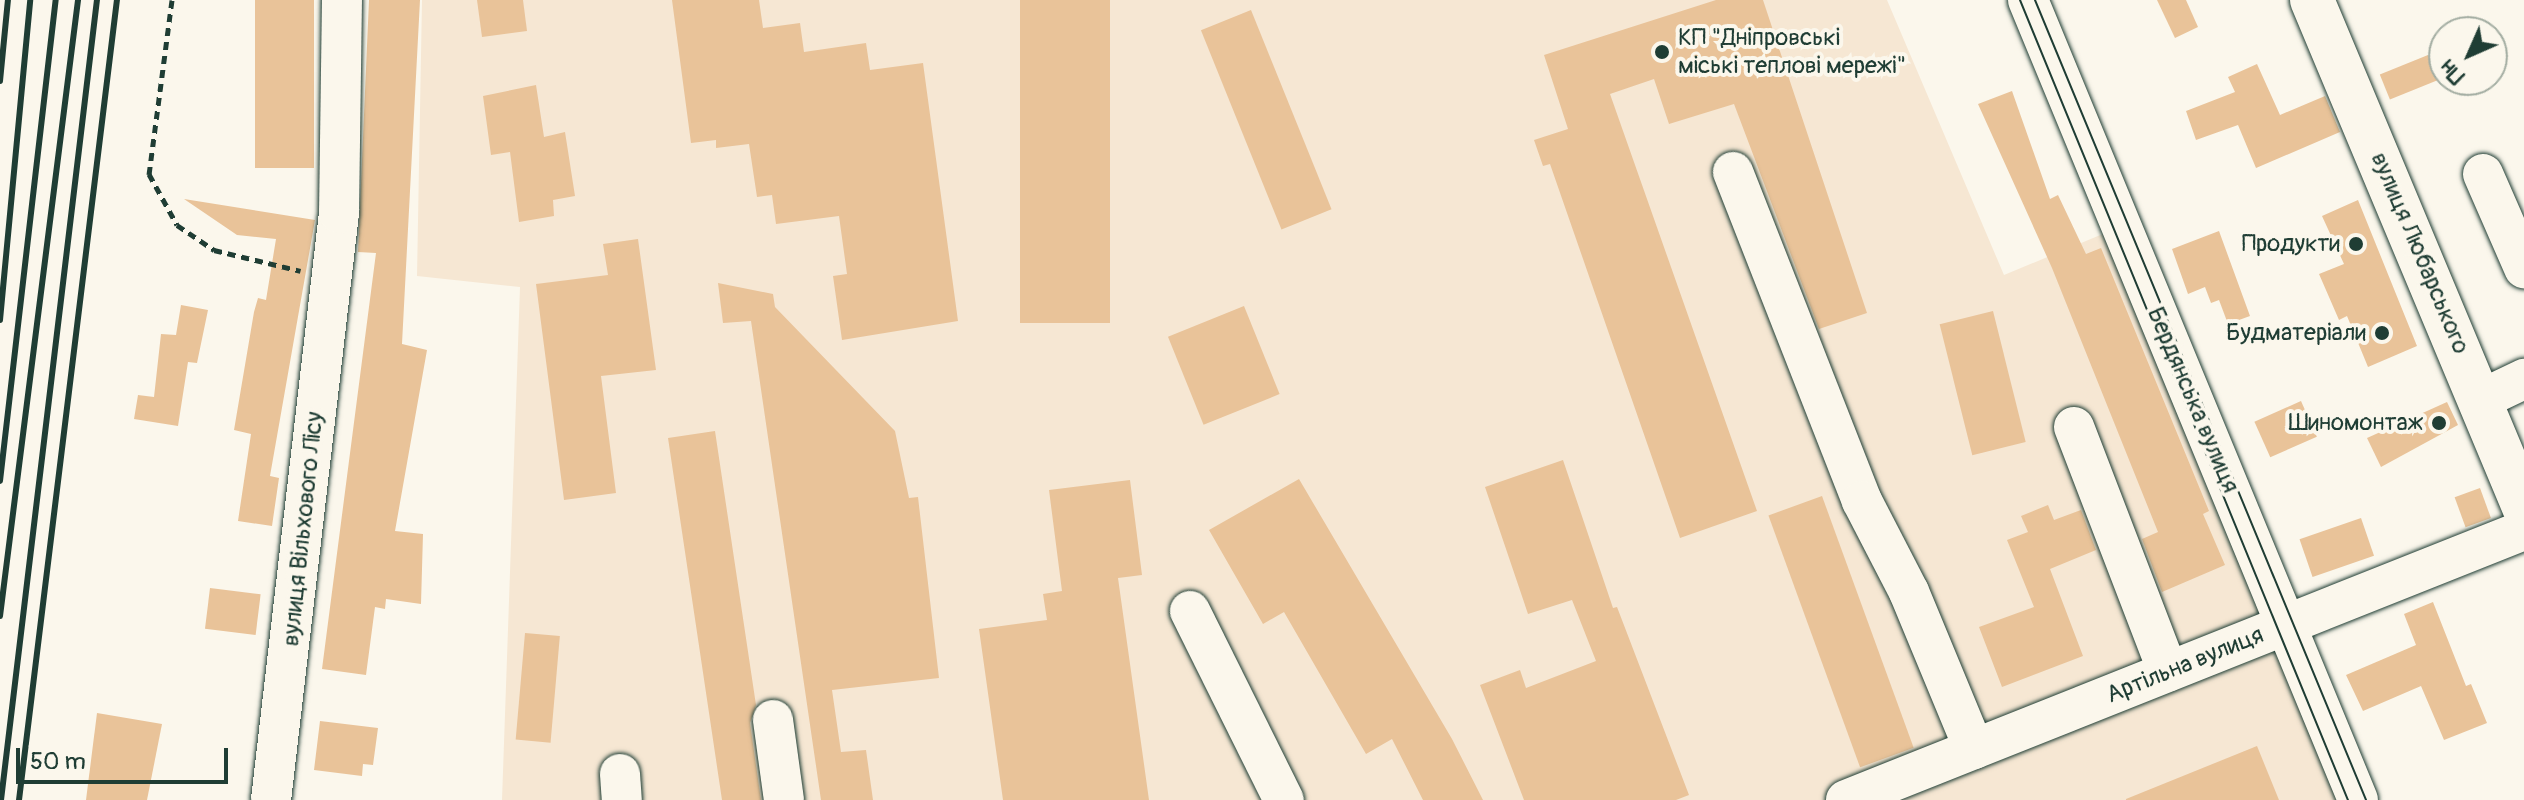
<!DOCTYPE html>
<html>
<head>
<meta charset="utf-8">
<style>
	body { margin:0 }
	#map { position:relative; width:2524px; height:800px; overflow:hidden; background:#fbf7ec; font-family:Pangolin,sans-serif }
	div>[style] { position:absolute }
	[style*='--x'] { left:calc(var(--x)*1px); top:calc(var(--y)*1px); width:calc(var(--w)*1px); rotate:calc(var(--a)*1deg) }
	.built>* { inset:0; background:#f6e7d3 }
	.building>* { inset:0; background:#e9c399; transform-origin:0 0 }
	.path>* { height:5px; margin-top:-2.5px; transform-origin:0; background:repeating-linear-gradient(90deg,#1f3d34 0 8px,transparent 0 14px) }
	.roads { filter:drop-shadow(0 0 2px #1f3d34) drop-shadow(0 0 2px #1f3d34) }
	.minor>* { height:40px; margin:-20px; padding:0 20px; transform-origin:20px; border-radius:20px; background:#fbf7ec }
	.major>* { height:44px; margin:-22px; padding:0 22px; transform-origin:22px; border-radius:22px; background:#fbf7ec }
	.tram>* { height:2px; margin:-1px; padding:0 1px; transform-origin:1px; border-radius:1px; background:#1f3d34 }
	.rail>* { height:6px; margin:-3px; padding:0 3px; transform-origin:3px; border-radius:3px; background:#1f3d34 }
	.dots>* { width:22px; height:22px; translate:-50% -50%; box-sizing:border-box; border:4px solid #fbf7ec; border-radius:50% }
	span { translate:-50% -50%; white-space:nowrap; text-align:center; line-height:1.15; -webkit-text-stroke:8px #fbf7ec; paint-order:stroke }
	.poi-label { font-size:24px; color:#1f3d34 }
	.left { translate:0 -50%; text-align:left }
	.right { translate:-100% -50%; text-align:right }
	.street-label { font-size:24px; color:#1f3d34 }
	.north { position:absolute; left:2428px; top:16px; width:80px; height:80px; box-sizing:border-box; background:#fbf7ec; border:2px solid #a3ada2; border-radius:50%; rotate:225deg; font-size:22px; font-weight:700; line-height:32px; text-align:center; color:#1f3d34 }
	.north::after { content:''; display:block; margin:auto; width:28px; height:36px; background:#1f3d34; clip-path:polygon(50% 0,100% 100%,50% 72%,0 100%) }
	.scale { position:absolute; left:16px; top:748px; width:212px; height:36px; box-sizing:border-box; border:4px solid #1f3d34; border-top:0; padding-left:10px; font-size:24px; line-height:28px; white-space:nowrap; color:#1f3d34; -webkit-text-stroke:6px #fbf7ec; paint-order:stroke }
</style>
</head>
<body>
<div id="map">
	<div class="built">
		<div style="clip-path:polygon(422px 0,1887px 0,2004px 275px,2110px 231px,2342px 800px,502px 800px,520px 287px,417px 276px)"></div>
	</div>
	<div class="building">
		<div style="left:255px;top:0;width:59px;height:168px"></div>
		<div style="clip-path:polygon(369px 0,420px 0,402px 344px,427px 350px,395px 531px,423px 534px,421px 604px,386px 599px,385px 609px,375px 607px,366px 675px,322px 669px,376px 253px,358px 252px)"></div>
		<div style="clip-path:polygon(477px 0,523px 0,527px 31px,482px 37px)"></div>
		<div style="clip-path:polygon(672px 0,759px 0,763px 28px,800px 23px,804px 52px,866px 43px,870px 70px,923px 63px,958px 321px,842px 340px,833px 276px,847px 274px,839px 216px,776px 224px,772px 195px,757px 197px,749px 144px,716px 148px,716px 140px,691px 143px)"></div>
		<div style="left:1020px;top:0;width:90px;height:323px"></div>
		<div style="clip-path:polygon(1716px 0,1763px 0,1867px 313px,1819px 329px,1734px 104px,1669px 124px,1654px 79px,1610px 94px,1757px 511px,1680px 538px,1550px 164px,1543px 166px,1534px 140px,1568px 129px,1544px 55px)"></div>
		<div style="clip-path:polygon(2157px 0,2186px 0,2198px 27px,2175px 38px)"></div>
		<div style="left:1251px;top:10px;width:215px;height:54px;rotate:68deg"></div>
		<div style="left:2428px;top:55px;width:27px;height:52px;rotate:68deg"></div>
		<div style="clip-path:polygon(2257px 64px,2280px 115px,2325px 96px,2340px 132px,2256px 168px,2238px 125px,2196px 140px,2186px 111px,2235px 92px,2228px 77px)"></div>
		<div style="clip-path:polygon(536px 85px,544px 137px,565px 132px,575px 196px,553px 200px,554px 216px,519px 222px,510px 152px,491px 155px,483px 96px)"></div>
		<div style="clip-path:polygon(2012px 91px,2050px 199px,2058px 195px,2086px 254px,2101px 248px,2209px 511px,2203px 514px,2225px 565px,2162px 592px,2142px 539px,2158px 532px,2052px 268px,1978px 104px)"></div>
		<div style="clip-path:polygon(184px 199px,315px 220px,270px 476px,279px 478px,272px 526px,238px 521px,251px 434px,234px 430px,254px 312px,258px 298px,266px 300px,276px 239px,237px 235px)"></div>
		<div style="clip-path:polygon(2358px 200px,2417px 346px,2368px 367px,2347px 316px,2339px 320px,2319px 274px,2344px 264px,2322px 216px)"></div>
		<div style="clip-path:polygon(2219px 231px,2250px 316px,2228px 324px,2219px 300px,2211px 303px,2205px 287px,2188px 294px,2172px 249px)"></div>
		<div style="clip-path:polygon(638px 239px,656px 370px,601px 376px,616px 493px,564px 500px,536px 284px,608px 275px,603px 244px)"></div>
		<div style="clip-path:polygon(718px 283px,773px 294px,775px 307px,895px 431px,909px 498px,918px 497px,939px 678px,832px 690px,841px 752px,866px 750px,873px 800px,821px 800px,751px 321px,723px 323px)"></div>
		<div style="clip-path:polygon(181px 305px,208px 310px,197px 363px,188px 362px,178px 426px,134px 419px,138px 395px,154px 397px,161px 334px,176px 335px)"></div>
		<div style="left:1244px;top:306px;width:95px;height:82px;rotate:68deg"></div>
		<div style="left:1993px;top:311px;width:135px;height:55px;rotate:76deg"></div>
		<div style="left:2301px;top:401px;width:39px;height:51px;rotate:66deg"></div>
		<div style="clip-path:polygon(2447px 402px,2458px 425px,2381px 467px,2367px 438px)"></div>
		<div style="clip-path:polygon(715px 431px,756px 705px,750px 723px,761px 800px,722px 800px,668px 438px)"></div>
		<div style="clip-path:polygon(1563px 460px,1613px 608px,1617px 607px,1689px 795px,1676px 800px,1524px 800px,1480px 685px,1520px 670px,1526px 688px,1596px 661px,1572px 600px,1528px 614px,1485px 487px)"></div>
		<div style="clip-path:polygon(1299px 479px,1452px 739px,1483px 800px,1423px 800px,1392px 739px,1366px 754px,1284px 612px,1263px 624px,1209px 530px)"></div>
		<div style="clip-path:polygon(1130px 480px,1142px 575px,1118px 578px,1149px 800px,1003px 800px,979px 629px,1047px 620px,1043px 594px,1062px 591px,1049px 490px)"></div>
		<div style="left:2480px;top:488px;width:32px;height:27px;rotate:70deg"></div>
		<div style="left:1822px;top:496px;width:268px;height:57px;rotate:70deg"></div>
		<div style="clip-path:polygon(2048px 505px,2054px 520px,2081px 510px,2096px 550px,2050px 569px,2083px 656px,2002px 687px,1979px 627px,2034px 607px,2007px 540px,2028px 532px,2021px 516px)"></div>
		<div style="left:2361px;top:518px;width:40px;height:65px;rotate:71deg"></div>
		<div style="left:210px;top:588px;width:51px;height:41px;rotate:7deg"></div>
		<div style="clip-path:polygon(2433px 602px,2466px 686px,2471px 684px,2487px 723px,2444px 740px,2421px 686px,2363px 711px,2346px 675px,2416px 645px,2404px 614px)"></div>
		<div style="left:525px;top:633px;width:35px;height:107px;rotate:5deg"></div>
		<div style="clip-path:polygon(97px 713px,162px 724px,147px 800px,86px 800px)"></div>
		<div style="clip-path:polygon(320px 721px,378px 728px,373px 765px,363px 764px,362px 776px,314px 770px)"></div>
		<div style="clip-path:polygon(2257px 746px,2279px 800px,2126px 800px,2126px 799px)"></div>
	</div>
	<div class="path">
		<div style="--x:172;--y:0;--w:176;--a:97.5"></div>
		<div style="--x:149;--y:174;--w:58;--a:61.2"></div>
		<div style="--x:177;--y:225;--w:45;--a:34"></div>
		<div style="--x:214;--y:250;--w:89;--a:13.6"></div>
	</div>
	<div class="roads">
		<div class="minor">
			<div style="--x:2028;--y:0;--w:865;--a:67.58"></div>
			<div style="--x:1733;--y:172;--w:353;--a:68.6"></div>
			<div style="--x:1862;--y:501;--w:102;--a:62.7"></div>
			<div style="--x:1909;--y:592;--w:170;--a:67.5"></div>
			<div style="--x:2483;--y:174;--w:103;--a:66.4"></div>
			<div style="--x:2482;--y:399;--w:47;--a:-25.5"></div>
			<div style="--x:2074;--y:427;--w:262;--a:69"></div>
			<div style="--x:1190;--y:611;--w:211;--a:63.6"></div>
			<div style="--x:773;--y:720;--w:81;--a:82.2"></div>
			<div style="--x:620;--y:774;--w:26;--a:86"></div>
			<div style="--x:271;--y:800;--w:591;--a:-83.39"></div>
			<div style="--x:339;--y:213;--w:213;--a:-89.2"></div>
			<div style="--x:1846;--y:800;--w:730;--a:-21.71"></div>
		</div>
		<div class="major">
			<div style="--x:2312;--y:0;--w:550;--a:67.31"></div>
		</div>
	</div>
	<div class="tram">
		<div style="--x:2020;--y:0;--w:865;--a:67.71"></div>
		<div style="--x:2035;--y:0;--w:866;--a:67.52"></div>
	</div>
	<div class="rail">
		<div style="--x:0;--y:81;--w:81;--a:-84.4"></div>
		<div style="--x:0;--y:320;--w:321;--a:-84.6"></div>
		<div style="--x:0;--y:481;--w:484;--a:-83.4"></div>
		<div style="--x:0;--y:616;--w:621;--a:-82.78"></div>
		<div style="--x:1;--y:800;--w:806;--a:-83.16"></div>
		<div style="--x:19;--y:800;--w:806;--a:-83.02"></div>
	</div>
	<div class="dots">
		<div style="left:1662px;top:52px;background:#1f3d34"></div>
		<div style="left:2356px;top:244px;background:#1f3d34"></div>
		<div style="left:2382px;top:333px;background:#1f3d34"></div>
		<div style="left:2439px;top:423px;background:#1f3d34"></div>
	</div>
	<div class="poi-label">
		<span class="left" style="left:1678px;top:52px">КП "Дніпровські<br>міські теплові мережі"</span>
		<span class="right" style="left:2340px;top:244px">Продукти</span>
		<span class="right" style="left:2366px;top:333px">Будматеріали</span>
		<span class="right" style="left:2423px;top:423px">Шиномонтаж</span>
	</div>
	<div class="street-label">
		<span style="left:2420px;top:253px;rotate:67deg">вулиця Любарського</span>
		<span style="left:2193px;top:400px;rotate:67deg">Бердянська вулиця</span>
		<span style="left:303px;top:529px;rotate:-84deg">вулиця Вільхового Лісу</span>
		<span style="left:2185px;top:665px;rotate:-22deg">Артільна вулиця</span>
	</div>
	<div class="north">Пн</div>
	<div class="scale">50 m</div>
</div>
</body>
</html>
